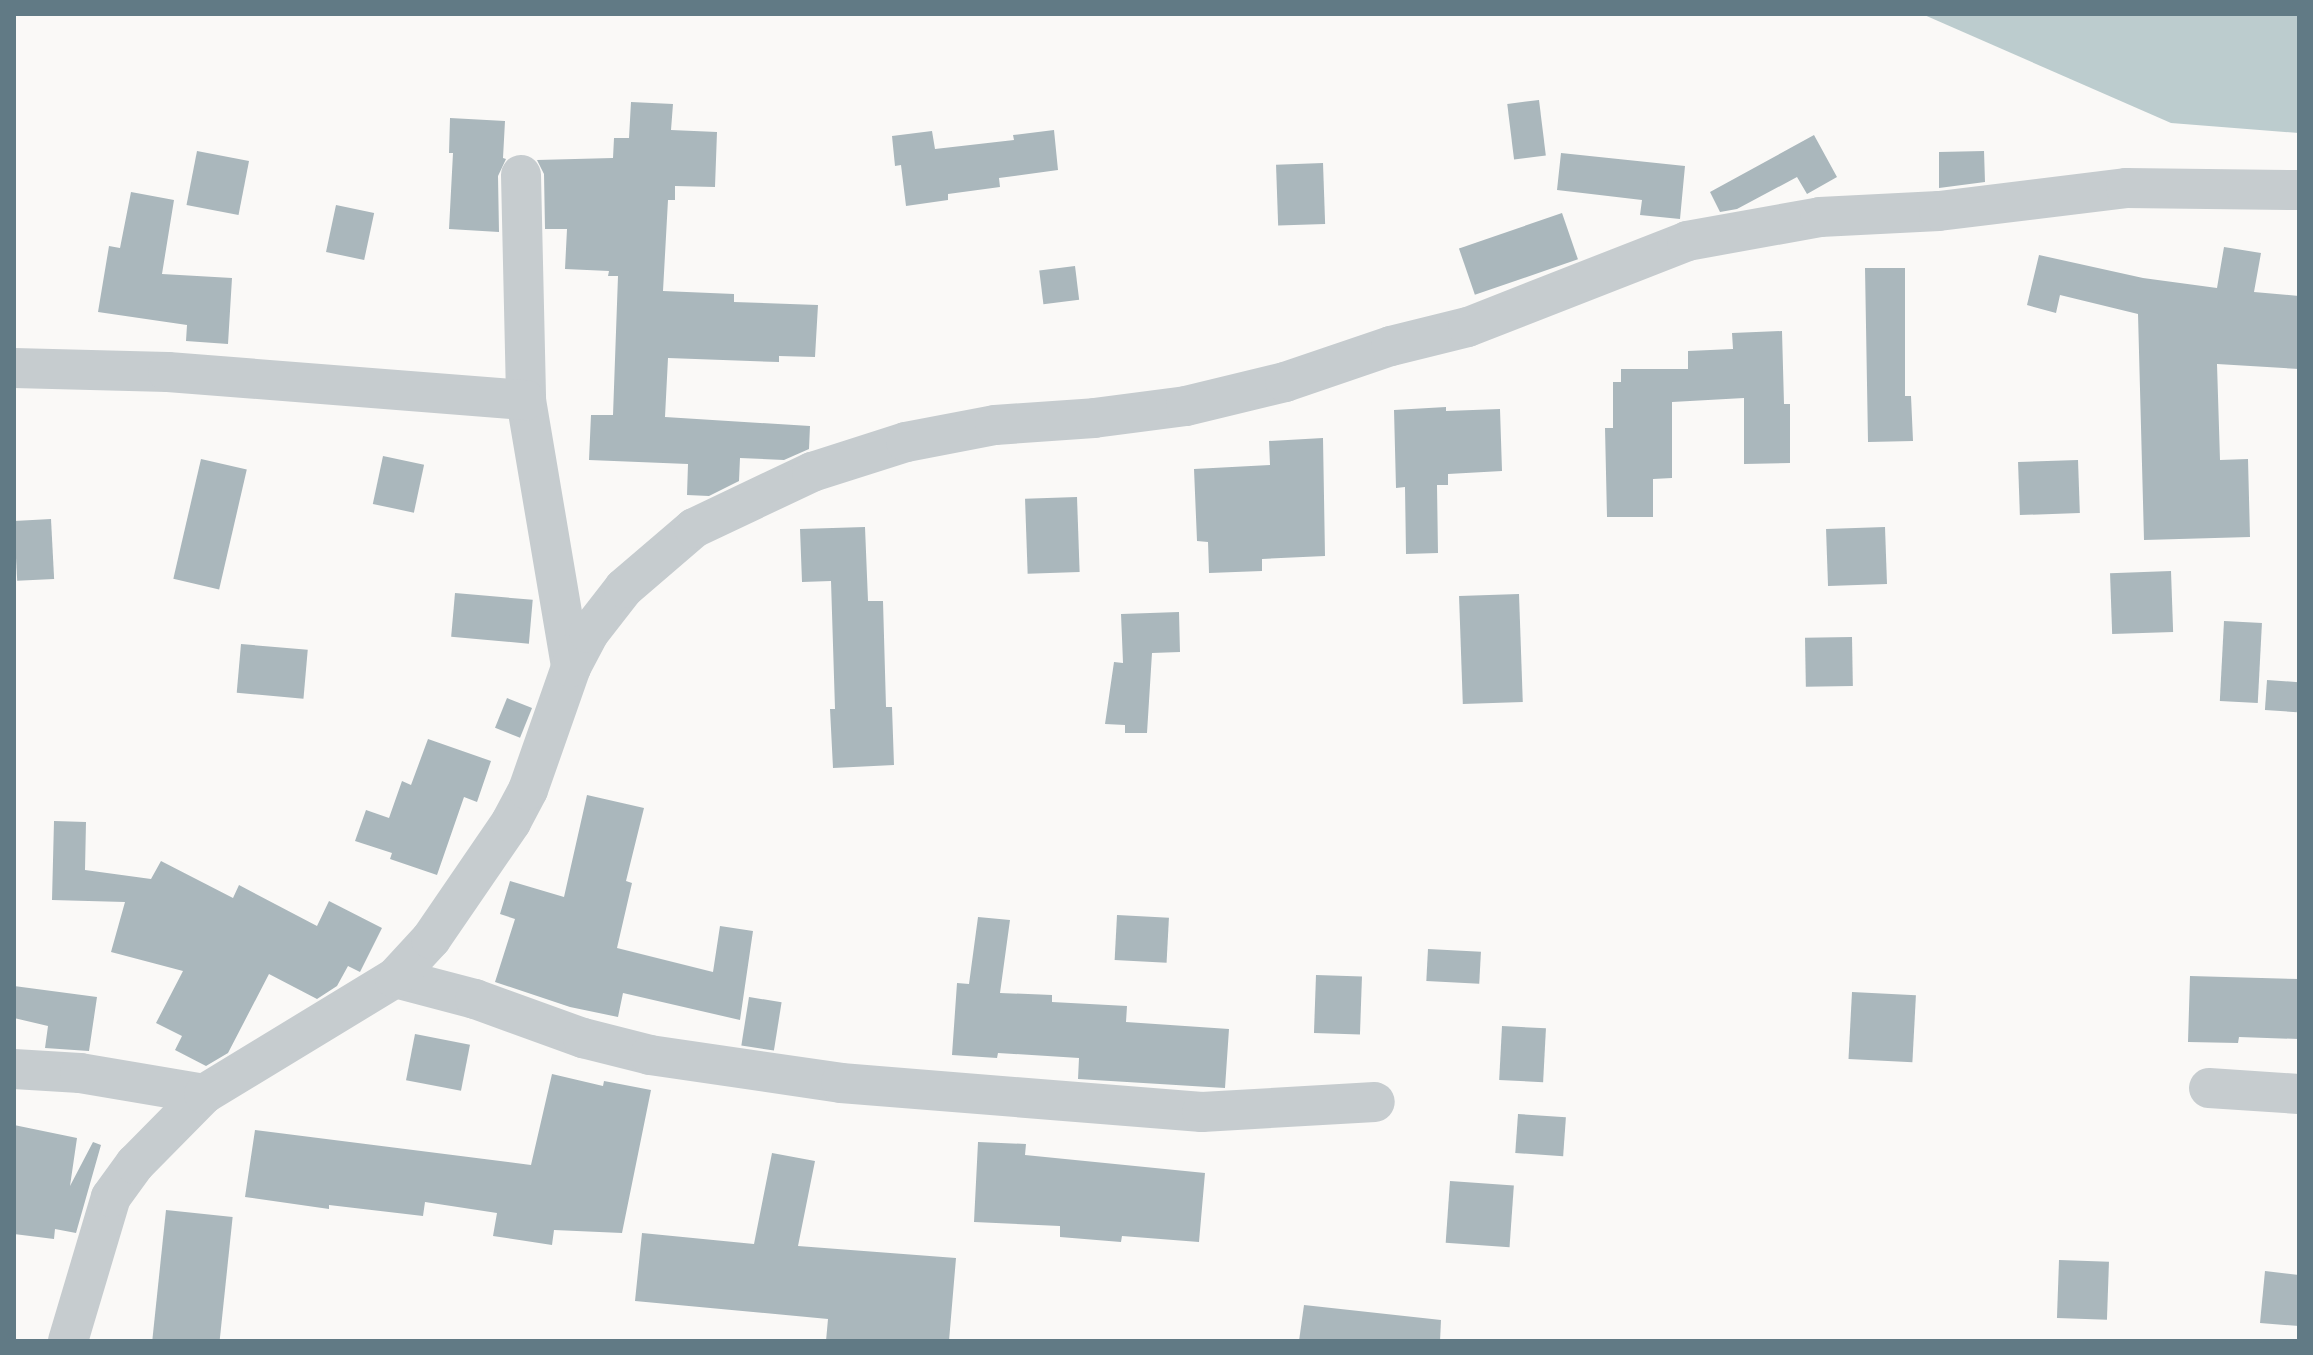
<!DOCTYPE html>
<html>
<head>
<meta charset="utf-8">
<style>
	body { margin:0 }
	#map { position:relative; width:2313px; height:1355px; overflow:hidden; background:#faf9f7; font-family:"Noto Sans",sans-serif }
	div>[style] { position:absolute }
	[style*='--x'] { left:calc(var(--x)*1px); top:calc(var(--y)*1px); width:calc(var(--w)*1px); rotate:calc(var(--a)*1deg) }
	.water>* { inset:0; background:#bcccce }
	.building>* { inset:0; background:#aab7bc; transform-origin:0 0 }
	.street>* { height:40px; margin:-20px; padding:0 20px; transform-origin:20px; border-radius:20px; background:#c6cccf }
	span { translate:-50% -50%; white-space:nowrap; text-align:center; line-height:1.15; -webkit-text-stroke:8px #fff; paint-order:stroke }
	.frame { position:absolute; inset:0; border:16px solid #617a85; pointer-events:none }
</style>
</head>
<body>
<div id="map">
	<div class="water">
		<div style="clip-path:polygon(1922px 14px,2299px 14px,2299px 133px,2171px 123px)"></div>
	</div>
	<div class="building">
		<div style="left:1539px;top:100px;width:56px;height:32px;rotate:83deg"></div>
		<div style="clip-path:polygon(631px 102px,673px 104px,671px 130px,717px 132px,715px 187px,675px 186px,675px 200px,668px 200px,663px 291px,734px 294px,734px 302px,818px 305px,815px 357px,779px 356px,779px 362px,668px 358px,665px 417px,810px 426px,809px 449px,784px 460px,740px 458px,739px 481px,709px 496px,687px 495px,688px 464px,589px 460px,591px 415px,613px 415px,618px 276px,608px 276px,609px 271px,565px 269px,567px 229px,545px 229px,544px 174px,537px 160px,613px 158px,614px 138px,629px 138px)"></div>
		<div style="clip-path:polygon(450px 118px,505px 121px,503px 158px,506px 159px,498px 176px,499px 232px,449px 229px,453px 153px,449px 153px)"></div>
		<div style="clip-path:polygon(1054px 130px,1058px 170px,999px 178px,1000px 187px,948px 194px,948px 200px,906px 206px,901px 165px,895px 166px,892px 136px,932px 131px,935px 149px,1014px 140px,1013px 135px)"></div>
		<div style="clip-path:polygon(1814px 135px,1837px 177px,1807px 194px,1797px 177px,1737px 209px,1720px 212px,1710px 192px)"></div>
		<div style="left:197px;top:151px;width:53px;height:55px;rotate:11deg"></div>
		<div style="clip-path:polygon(1984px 151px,1985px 182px,1939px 188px,1939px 152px)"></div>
		<div style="clip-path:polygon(1561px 153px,1685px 166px,1680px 219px,1640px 215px,1642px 200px,1557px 190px)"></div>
		<div style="left:1323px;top:163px;width:61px;height:47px;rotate:88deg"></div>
		<div style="clip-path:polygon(131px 192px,174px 200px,162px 274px,232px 278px,228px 344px,186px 341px,187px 325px,98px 312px,109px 246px,120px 248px)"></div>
		<div style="left:336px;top:205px;width:39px;height:48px;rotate:12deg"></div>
		<div style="left:1562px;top:213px;width:49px;height:109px;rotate:71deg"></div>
		<div style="clip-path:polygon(2224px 247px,2261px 253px,2254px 292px,2299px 296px,2299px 369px,2217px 364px,2220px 460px,2248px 459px,2250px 537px,2144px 540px,2138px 314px,2060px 295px,2056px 313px,2027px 305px,2039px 255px,2143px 278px,2217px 288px)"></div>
		<div style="left:1075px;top:266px;width:34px;height:36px;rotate:83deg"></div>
		<div style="clip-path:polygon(1865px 268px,1905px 268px,1905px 396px,1911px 396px,1913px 441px,1868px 442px)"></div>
		<div style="clip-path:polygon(1782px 331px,1784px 404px,1790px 404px,1790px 463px,1744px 464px,1744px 398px,1672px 402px,1672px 478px,1653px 479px,1653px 517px,1607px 517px,1605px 428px,1613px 428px,1613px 382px,1621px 382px,1621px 369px,1688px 369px,1688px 351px,1733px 349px,1732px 333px)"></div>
		<div style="clip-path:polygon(1446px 407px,1446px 411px,1500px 409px,1502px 471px,1448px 474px,1448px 485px,1437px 485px,1438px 553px,1406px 554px,1405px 487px,1396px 488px,1394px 410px)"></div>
		<div style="clip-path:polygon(1323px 438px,1325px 556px,1262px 559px,1262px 571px,1209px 573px,1208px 542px,1197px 541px,1194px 469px,1270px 465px,1269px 441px)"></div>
		<div style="left:383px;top:456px;width:42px;height:49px;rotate:12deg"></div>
		<div style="left:201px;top:459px;width:47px;height:123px;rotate:13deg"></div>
		<div style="left:2078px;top:460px;width:53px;height:60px;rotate:88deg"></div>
		<div style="left:1077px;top:497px;width:75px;height:52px;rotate:88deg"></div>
		<div style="left:51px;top:519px;width:60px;height:37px;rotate:87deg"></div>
		<div style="clip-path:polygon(865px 527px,868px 601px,883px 601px,886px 707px,892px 707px,894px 765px,833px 768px,830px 709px,835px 709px,831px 581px,802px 582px,800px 529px)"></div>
		<div style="left:1885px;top:527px;width:57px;height:59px;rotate:88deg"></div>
		<div style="left:2171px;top:571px;width:61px;height:61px;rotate:88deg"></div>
		<div style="left:455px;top:593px;width:78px;height:44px;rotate:5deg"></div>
		<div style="left:1519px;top:594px;width:108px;height:60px;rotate:88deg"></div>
		<div style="clip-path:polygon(1179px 612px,1180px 652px,1152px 653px,1147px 733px,1125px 733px,1125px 725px,1105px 724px,1114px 662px,1123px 663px,1121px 614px)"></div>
		<div style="left:2224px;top:621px;width:38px;height:80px;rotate:3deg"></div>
		<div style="left:1852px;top:637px;width:49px;height:47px;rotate:89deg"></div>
		<div style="left:241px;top:644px;width:67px;height:49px;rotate:5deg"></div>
		<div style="left:2267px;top:680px;width:32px;height:30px;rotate:4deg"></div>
		<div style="left:507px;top:698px;width:27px;height:32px;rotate:22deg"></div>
		<div style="clip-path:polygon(428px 739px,491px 761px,477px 802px,464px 797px,437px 875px,390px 859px,392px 853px,355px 841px,366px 810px,389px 818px,402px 781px,411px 785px)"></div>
		<div style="clip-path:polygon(587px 795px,644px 808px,626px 881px,632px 883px,617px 948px,713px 972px,720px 926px,753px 931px,740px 1020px,623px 993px,618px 1017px,570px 1007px,495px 982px,515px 919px,500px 914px,510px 881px,564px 897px)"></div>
		<div style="clip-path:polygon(54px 821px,86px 822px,85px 870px,151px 879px,161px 861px,233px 898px,239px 885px,317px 926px,329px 901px,382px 928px,360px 972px,348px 966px,337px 986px,317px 999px,269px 974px,228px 1053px,206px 1066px,175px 1050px,182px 1036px,156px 1023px,183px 971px,111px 952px,125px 902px,52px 900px)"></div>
		<div style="left:1117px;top:915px;width:52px;height:45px;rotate:3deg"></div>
		<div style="clip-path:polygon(978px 917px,1010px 920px,1000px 993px,1052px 995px,1052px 1002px,1127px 1006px,1126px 1022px,1229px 1029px,1225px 1088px,1078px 1079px,1079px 1058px,998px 1053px,997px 1058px,952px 1055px,957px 983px,969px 984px)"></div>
		<div style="left:1428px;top:949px;width:53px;height:32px;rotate:3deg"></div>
		<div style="left:1316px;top:975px;width:46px;height:58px;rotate:2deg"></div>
		<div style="clip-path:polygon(2190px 976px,2299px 979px,2299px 1039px,2239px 1037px,2238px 1043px,2188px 1042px)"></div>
		<div style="clip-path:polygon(14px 986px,97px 997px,89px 1051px,45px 1048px,48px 1026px,14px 1018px)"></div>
		<div style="left:1852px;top:992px;width:64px;height:67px;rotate:3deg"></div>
		<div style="left:749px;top:997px;width:33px;height:49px;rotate:9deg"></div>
		<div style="left:1502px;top:1026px;width:44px;height:54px;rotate:3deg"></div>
		<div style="left:415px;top:1034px;width:56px;height:47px;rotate:11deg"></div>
		<div style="clip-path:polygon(552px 1074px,603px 1086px,604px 1081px,651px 1090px,622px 1233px,554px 1230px,552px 1245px,493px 1236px,497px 1213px,425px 1202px,423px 1216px,329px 1205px,329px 1209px,245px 1197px,255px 1130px,531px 1165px)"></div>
		<div style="left:1518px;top:1114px;width:48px;height:39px;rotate:4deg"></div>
		<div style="clip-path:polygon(14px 1125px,77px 1138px,70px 1186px,93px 1142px,101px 1145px,76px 1233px,55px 1229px,54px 1239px,14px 1234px)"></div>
		<div style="clip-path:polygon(978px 1142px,1026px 1144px,1025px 1155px,1205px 1173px,1199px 1242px,1122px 1236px,1121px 1242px,1060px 1237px,1060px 1226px,974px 1222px)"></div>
		<div style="clip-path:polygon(772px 1153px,815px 1161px,798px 1246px,956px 1258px,949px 1341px,826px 1341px,828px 1319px,635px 1301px,642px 1233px,754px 1244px)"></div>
		<div style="left:1450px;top:1181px;width:64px;height:62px;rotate:4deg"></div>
		<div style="left:166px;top:1210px;width:67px;height:132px;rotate:6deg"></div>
		<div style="left:2059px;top:1260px;width:50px;height:58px;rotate:2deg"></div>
		<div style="clip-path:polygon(2265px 1271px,2299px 1275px,2299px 1326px,2260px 1323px)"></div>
		<div style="clip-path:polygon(1304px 1305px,1441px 1320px,1440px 1341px,1299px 1341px)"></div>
	</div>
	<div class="street">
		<div style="--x:521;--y:175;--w:225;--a:88.7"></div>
		<div style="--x:526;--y:400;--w:271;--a:80.4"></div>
		<div style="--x:14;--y:368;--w:154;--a:1.5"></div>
		<div style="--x:168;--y:372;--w:359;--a:4.5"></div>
		<div style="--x:395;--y:978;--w:83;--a:14.7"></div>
		<div style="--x:475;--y:999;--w:115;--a:19.9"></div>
		<div style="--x:583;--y:1038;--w:69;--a:14.2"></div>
		<div style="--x:650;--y:1055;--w:193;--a:8.3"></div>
		<div style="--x:841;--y:1083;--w:362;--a:4.6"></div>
		<div style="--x:1202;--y:1112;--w:173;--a:-3.3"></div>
		<div style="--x:14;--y:1069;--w:66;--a:3.5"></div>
		<div style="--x:80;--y:1073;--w:126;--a:9.6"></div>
		<div style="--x:2209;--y:1088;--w:90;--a:3.8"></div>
		<div style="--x:68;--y:1341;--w:150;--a:-73.4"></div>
		<div style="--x:111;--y:1197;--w:41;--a:-54"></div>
		<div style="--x:135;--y:1164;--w:98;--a:-45.4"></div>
		<div style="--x:204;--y:1094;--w:223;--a:-31.3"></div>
		<div style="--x:395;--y:978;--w:53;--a:-47.3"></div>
		<div style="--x:431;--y:939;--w:142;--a:-55.6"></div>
		<div style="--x:511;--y:822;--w:36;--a:-62"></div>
		<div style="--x:528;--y:790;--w:130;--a:-70.7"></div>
		<div style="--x:571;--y:667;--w:38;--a:-62"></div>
		<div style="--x:589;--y:633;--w:57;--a:-52.1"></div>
		<div style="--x:624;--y:588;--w:92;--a:-40.6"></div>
		<div style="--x:694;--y:528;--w:131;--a:-25.4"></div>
		<div style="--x:812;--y:472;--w:99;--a:-17.7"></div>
		<div style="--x:906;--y:442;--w:91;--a:-10.8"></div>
		<div style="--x:995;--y:425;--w:99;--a:-4"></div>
		<div style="--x:1094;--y:418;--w:93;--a:-7.4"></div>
		<div style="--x:1186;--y:406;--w:102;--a:-13.6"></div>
		<div style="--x:1285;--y:382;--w:112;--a:-18.8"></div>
		<div style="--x:1391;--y:346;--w:79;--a:-13.9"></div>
		<div style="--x:1468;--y:327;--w:235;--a:-21.4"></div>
		<div style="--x:1687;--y:241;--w:135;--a:-10.2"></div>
		<div style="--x:1820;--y:217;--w:119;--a:-2.9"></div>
		<div style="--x:1939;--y:211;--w:188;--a:-7"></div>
		<div style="--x:2126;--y:188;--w:173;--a:0.7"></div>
	</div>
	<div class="frame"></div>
</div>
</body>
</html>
